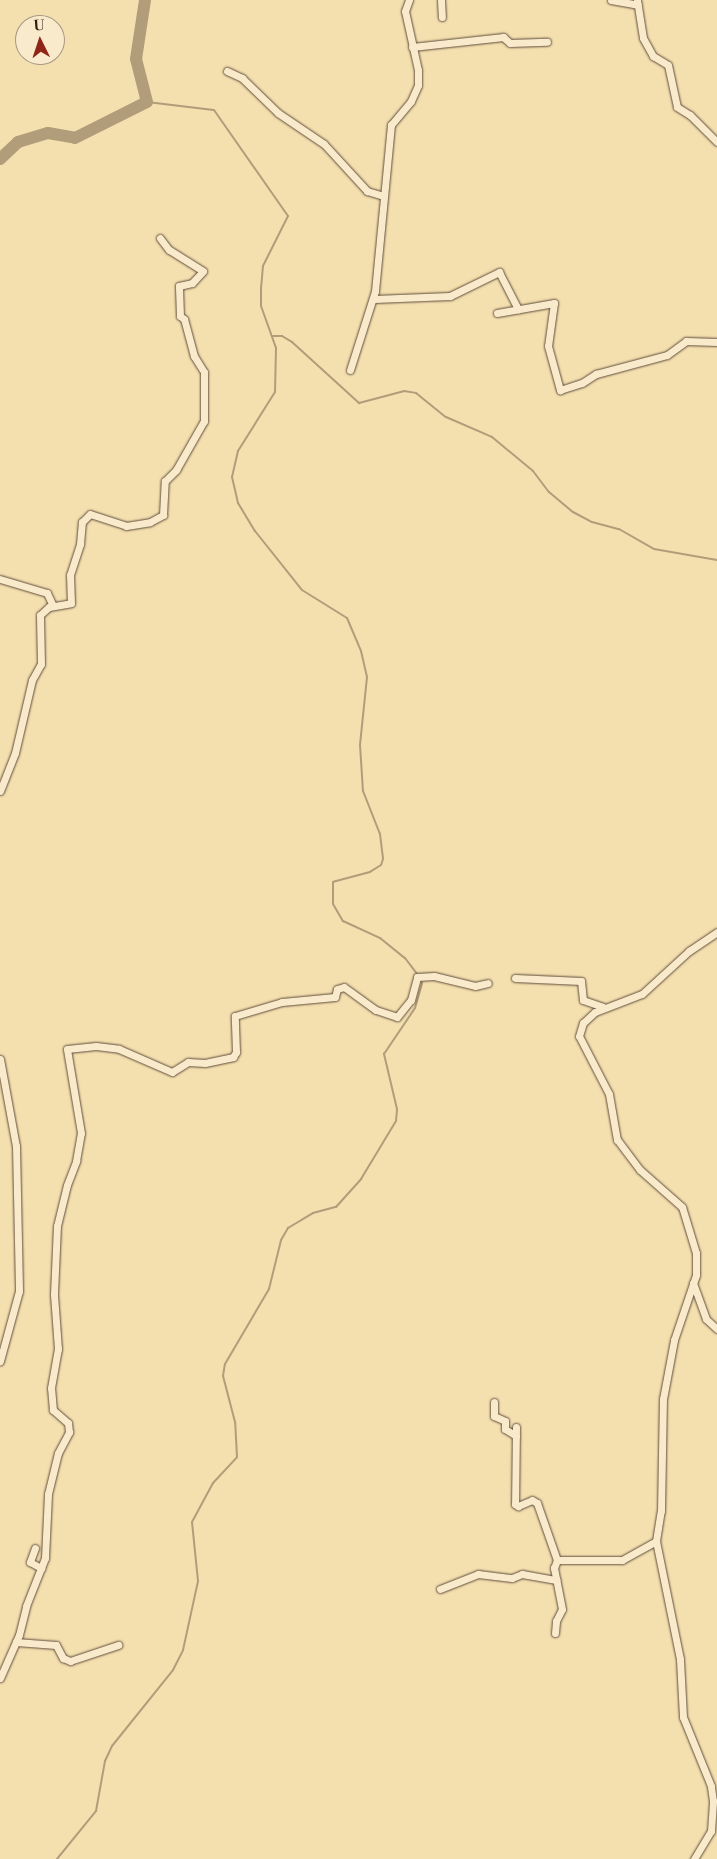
<!DOCTYPE html>
<html>
<head>
<meta charset="utf-8">
<style>
	body { margin:0 }
	#map { position:relative; width:717px; height:1859px; overflow:hidden; background:#f4dfaf; font-family:"Libre Bodoni",serif }
	div>[style] { position:absolute }
	[style*='--x'] { left:calc(var(--x)*1px); top:calc(var(--y)*1px); width:calc(var(--w)*1px); rotate:calc(var(--a)*1deg) }
	.stream>* { height:2px; margin:-1px; padding:0 1px; transform-origin:1px; border-radius:1px; background:#b19d7a }
	.river>* { height:12px; margin:-6px; padding:0 6px; transform-origin:6px; border-radius:6px; background:#b19d7a }
	.roads { filter:drop-shadow(0 0 1px #604d3b) drop-shadow(0 0 1px #604d3b) }
	.minor>* { height:7px; margin:-3.5px; padding:0 3.5px; transform-origin:3.5px; border-radius:3.5px; background:#f8eacb }
	span { translate:-50% -50%; white-space:nowrap; text-align:center; line-height:1.15; -webkit-text-stroke:4px #f8eacb; paint-order:stroke }
	.north { position:absolute; left:15px; top:15px; width:50px; height:50px; box-sizing:border-box; background:#f8eacb; border:1px solid #a79882; border-radius:50%; rotate:356deg; font-size:14px; font-weight:700; line-height:20px; text-align:center; color:#2e1c14 }
	.north::after { content:''; display:block; margin:auto; width:18px; height:22px; background:#8f2418; clip-path:polygon(50% 0,100% 100%,50% 72%,0 100%) }
</style>
</head>
<body>
<div id="map">
	<div class="stream">
		<div style="--x:147;--y:102;--w:67;--a:6.8"></div>
		<div style="--x:214;--y:110;--w:129;--a:55.1"></div>
		<div style="--x:288;--y:216;--w:56;--a:116.6"></div>
		<div style="--x:263;--y:266;--w:21;--a:95"></div>
		<div style="--x:261;--y:287;--w:19;--a:90"></div>
		<div style="--x:261;--y:306;--w:45;--a:70.3"></div>
		<div style="--x:276;--y:348;--w:44;--a:91.3"></div>
		<div style="--x:275;--y:392;--w:70;--a:122.1"></div>
		<div style="--x:238;--y:451;--w:27;--a:103"></div>
		<div style="--x:232;--y:477;--w:27;--a:77"></div>
		<div style="--x:238;--y:503;--w:33;--a:59"></div>
		<div style="--x:255;--y:531;--w:75;--a:51.5"></div>
		<div style="--x:302;--y:590;--w:53;--a:31.9"></div>
		<div style="--x:347;--y:618;--w:36;--a:67"></div>
		<div style="--x:361;--y:651;--w:27;--a:77"></div>
		<div style="--x:367;--y:677;--w:68;--a:95.9"></div>
		<div style="--x:360;--y:745;--w:46;--a:86.3"></div>
		<div style="--x:363;--y:791;--w:46;--a:68.4"></div>
		<div style="--x:380;--y:834;--w:25;--a:83"></div>
		<div style="--x:383;--y:859;--w:6;--a:108"></div>
		<div style="--x:381;--y:865;--w:13;--a:148"></div>
		<div style="--x:370;--y:872;--w:38;--a:165"></div>
		<div style="--x:333;--y:882;--w:22;--a:90"></div>
		<div style="--x:333;--y:904;--w:20;--a:60"></div>
		<div style="--x:343;--y:921;--w:41;--a:24.7"></div>
		<div style="--x:380;--y:938;--w:32;--a:39"></div>
		<div style="--x:405;--y:958;--w:20;--a:53"></div>
		<div style="--x:273;--y:336;--w:9;--a:0"></div>
		<div style="--x:282;--y:336;--w:12;--a:31"></div>
		<div style="--x:292;--y:342;--w:91;--a:42.3"></div>
		<div style="--x:359;--y:403;--w:47;--a:-14.9"></div>
		<div style="--x:404;--y:391;--w:12;--a:9"></div>
		<div style="--x:416;--y:393;--w:38;--a:39"></div>
		<div style="--x:446;--y:417;--w:50;--a:23.5"></div>
		<div style="--x:492;--y:437;--w:53;--a:39.7"></div>
		<div style="--x:533;--y:471;--w:26;--a:53"></div>
		<div style="--x:549;--y:492;--w:31;--a:40"></div>
		<div style="--x:573;--y:512;--w:21;--a:28"></div>
		<div style="--x:592;--y:522;--w:28;--a:15"></div>
		<div style="--x:619;--y:529;--w:40;--a:29.7"></div>
		<div style="--x:654;--y:549;--w:64;--a:9.9"></div>
		<div style="--x:57;--y:1859;--w:62;--a:-50.9"></div>
		<div style="--x:96;--y:1811;--w:51;--a:-79.8"></div>
		<div style="--x:105;--y:1761;--w:17;--a:-65"></div>
		<div style="--x:112;--y:1746;--w:97;--a:-51.2"></div>
		<div style="--x:173;--y:1670;--w:22;--a:-63"></div>
		<div style="--x:183;--y:1650;--w:71;--a:-77.7"></div>
		<div style="--x:198;--y:1581;--w:59;--a:-95.8"></div>
		<div style="--x:192;--y:1522;--w:44;--a:-61.7"></div>
		<div style="--x:213;--y:1483;--w:35;--a:-47"></div>
		<div style="--x:237;--y:1457;--w:35;--a:-93"></div>
		<div style="--x:235;--y:1422;--w:48;--a:-104.6"></div>
		<div style="--x:223;--y:1376;--w:12;--a:-81"></div>
		<div style="--x:225;--y:1364;--w:87;--a:-59.6"></div>
		<div style="--x:269;--y:1289;--w:50;--a:-76.2"></div>
		<div style="--x:281;--y:1240;--w:14;--a:-60"></div>
		<div style="--x:288;--y:1228;--w:29;--a:-31"></div>
		<div style="--x:313;--y:1213;--w:24;--a:-15"></div>
		<div style="--x:336;--y:1207;--w:38;--a:-48"></div>
		<div style="--x:361;--y:1179;--w:68;--a:-58.9"></div>
		<div style="--x:396;--y:1121;--w:12;--a:-85"></div>
		<div style="--x:397;--y:1109;--w:57;--a:-103.3"></div>
		<div style="--x:384;--y:1054;--w:55;--a:-56"></div>
		<div style="--x:415;--y:1008;--w:26;--a:-74"></div>
		<div style="--x:422;--y:983;--w:6;--a:-121"></div>
	</div>
	<div class="river">
		<div style="--x:0;--y:159;--w:25;--a:-43"></div>
		<div style="--x:18;--y:142;--w:31;--a:-17"></div>
		<div style="--x:48;--y:133;--w:27;--a:10"></div>
		<div style="--x:75;--y:138;--w:80;--a:-26.6"></div>
		<div style="--x:147;--y:102;--w:44;--a:-104.3"></div>
		<div style="--x:136;--y:59;--w:60;--a:-81.3"></div>
	</div>
	<div class="roads">
		<div class="minor">
			<div style="--x:441;--y:0;--w:17;--a:87"></div>
			<div style="--x:611;--y:0;--w:27;--a:10"></div>
			<div style="--x:637;--y:0;--w:38;--a:81"></div>
			<div style="--x:643;--y:38;--w:21;--a:61"></div>
			<div style="--x:653;--y:56;--w:17;--a:31"></div>
			<div style="--x:668;--y:65;--w:43;--a:77.9"></div>
			<div style="--x:677;--y:107;--w:15;--a:32"></div>
			<div style="--x:690;--y:115;--w:38;--a:45"></div>
			<div style="--x:412;--y:47;--w:92;--a:-6.3"></div>
			<div style="--x:503;--y:37;--w:9;--a:41"></div>
			<div style="--x:510;--y:43;--w:37;--a:-2"></div>
			<div style="--x:227;--y:71;--w:17;--a:25"></div>
			<div style="--x:242;--y:78;--w:50;--a:44.2"></div>
			<div style="--x:278;--y:113;--w:55;--a:34"></div>
			<div style="--x:324;--y:144;--w:64;--a:47.5"></div>
			<div style="--x:367;--y:191;--w:17;--a:17"></div>
			<div style="--x:374;--y:299;--w:76;--a:-2.3"></div>
			<div style="--x:450;--y:296;--w:55;--a:-26.1"></div>
			<div style="--x:499;--y:272;--w:42;--a:62.8"></div>
			<div style="--x:497;--y:313;--w:58;--a:-10"></div>
			<div style="--x:554;--y:303;--w:43;--a:97.9"></div>
			<div style="--x:548;--y:346;--w:46;--a:74.7"></div>
			<div style="--x:560;--y:390;--w:23;--a:-18"></div>
			<div style="--x:582;--y:383;--w:17;--a:-33"></div>
			<div style="--x:596;--y:374;--w:73;--a:-15"></div>
			<div style="--x:667;--y:355;--w:24;--a:-36"></div>
			<div style="--x:686;--y:341;--w:31;--a:2"></div>
			<div style="--x:350;--y:370;--w:83;--a:-72.4"></div>
			<div style="--x:375;--y:291;--w:167;--a:-84.5"></div>
			<div style="--x:391;--y:125;--w:31;--a:-50"></div>
			<div style="--x:411;--y:101;--w:17;--a:-66"></div>
			<div style="--x:418;--y:85;--w:15;--a:-90"></div>
			<div style="--x:418;--y:70;--w:60;--a:-102.4"></div>
			<div style="--x:405;--y:11;--w:12;--a:-70"></div>
			<div style="--x:0;--y:579;--w:49;--a:16.6"></div>
			<div style="--x:47;--y:593;--w:14;--a:65"></div>
			<div style="--x:0;--y:791;--w:41;--a:-68.5"></div>
			<div style="--x:15;--y:753;--w:75;--a:-76.9"></div>
			<div style="--x:32;--y:680;--w:18;--a:-61"></div>
			<div style="--x:41;--y:664;--w:49;--a:-91.2"></div>
			<div style="--x:40;--y:615;--w:12;--a:-42"></div>
			<div style="--x:49;--y:607;--w:22;--a:-10"></div>
			<div style="--x:71;--y:603;--w:28;--a:-92"></div>
			<div style="--x:70;--y:575;--w:33;--a:-72"></div>
			<div style="--x:80;--y:544;--w:22;--a:-85"></div>
			<div style="--x:82;--y:522;--w:11;--a:-45"></div>
			<div style="--x:90;--y:514;--w:38;--a:18"></div>
			<div style="--x:126;--y:526;--w:24;--a:-9"></div>
			<div style="--x:150;--y:522;--w:15;--a:-28"></div>
			<div style="--x:163;--y:515;--w:34;--a:-87"></div>
			<div style="--x:165;--y:481;--w:16;--a:-45"></div>
			<div style="--x:176;--y:470;--w:56;--a:-60.3"></div>
			<div style="--x:204;--y:421;--w:49;--a:-90"></div>
			<div style="--x:204;--y:372;--w:19;--a:-122"></div>
			<div style="--x:194;--y:356;--w:38;--a:-105"></div>
			<div style="--x:184;--y:319;--w:5;--a:-143"></div>
			<div style="--x:180;--y:316;--w:30;--a:-92"></div>
			<div style="--x:179;--y:286;--w:13;--a:-13"></div>
			<div style="--x:192;--y:283;--w:16;--a:-47"></div>
			<div style="--x:203;--y:271;--w:40;--a:-148"></div>
			<div style="--x:169;--y:250;--w:15;--a:-127"></div>
			<div style="--x:515;--y:978;--w:66;--a:2.6"></div>
			<div style="--x:581;--y:981;--w:19;--a:84"></div>
			<div style="--x:583;--y:1000;--w:21;--a:19"></div>
			<div style="--x:0;--y:1059;--w:88;--a:79.6"></div>
			<div style="--x:16;--y:1146;--w:145;--a:88.8"></div>
			<div style="--x:19;--y:1291;--w:73;--a:105.2"></div>
			<div style="--x:693;--y:1283;--w:38;--a:70"></div>
			<div style="--x:706;--y:1319;--w:15;--a:42"></div>
			<div style="--x:494;--y:1402;--w:14;--a:90"></div>
			<div style="--x:494;--y:1416;--w:12;--a:24"></div>
			<div style="--x:505;--y:1421;--w:8;--a:90"></div>
			<div style="--x:505;--y:1429;--w:13;--a:32"></div>
			<div style="--x:516;--y:1427;--w:77;--a:90.7"></div>
			<div style="--x:515;--y:1504;--w:4;--a:34"></div>
			<div style="--x:518;--y:1506;--w:15;--a:-23"></div>
			<div style="--x:532;--y:1500;--w:6;--a:31"></div>
			<div style="--x:537;--y:1503;--w:60;--a:70.7"></div>
			<div style="--x:557;--y:1560;--w:65;--a:0"></div>
			<div style="--x:622;--y:1560;--w:39;--a:-29"></div>
			<div style="--x:35;--y:1548;--w:15;--a:110"></div>
			<div style="--x:30;--y:1562;--w:13;--a:29"></div>
			<div style="--x:440;--y:1589;--w:41;--a:-21.5"></div>
			<div style="--x:478;--y:1574;--w:34;--a:7"></div>
			<div style="--x:512;--y:1578;--w:11;--a:-22"></div>
			<div style="--x:522;--y:1574;--w:35;--a:10"></div>
			<div style="--x:555;--y:1633;--w:12;--a:-85"></div>
			<div style="--x:556;--y:1621;--w:13;--a:-63"></div>
			<div style="--x:562;--y:1609;--w:42;--a:-101"></div>
			<div style="--x:554;--y:1568;--w:9;--a:-69"></div>
			<div style="--x:16;--y:1642;--w:40;--a:4.3"></div>
			<div style="--x:56;--y:1645;--w:15;--a:62"></div>
			<div style="--x:63;--y:1658;--w:8;--a:23"></div>
			<div style="--x:70;--y:1661;--w:51;--a:-18.4"></div>
			<div style="--x:0;--y:1678;--w:47;--a:-66.2"></div>
			<div style="--x:19;--y:1635;--w:30;--a:-76"></div>
			<div style="--x:26;--y:1606;--w:52;--a:-68.4"></div>
			<div style="--x:45;--y:1558;--w:64;--a:-87.3"></div>
			<div style="--x:48;--y:1494;--w:42;--a:-76.3"></div>
			<div style="--x:58;--y:1453;--w:24;--a:-62"></div>
			<div style="--x:69;--y:1432;--w:9;--a:-96"></div>
			<div style="--x:68;--y:1423;--w:20;--a:-139"></div>
			<div style="--x:53;--y:1410;--w:22;--a:-95"></div>
			<div style="--x:51;--y:1388;--w:40;--a:-80"></div>
			<div style="--x:58;--y:1349;--w:55;--a:-94.2"></div>
			<div style="--x:54;--y:1294;--w:68;--a:-87.5"></div>
			<div style="--x:57;--y:1226;--w:42;--a:-76.3"></div>
			<div style="--x:67;--y:1185;--w:26;--a:-69"></div>
			<div style="--x:76;--y:1161;--w:28;--a:-80"></div>
			<div style="--x:81;--y:1133;--w:85;--a:-99.5"></div>
			<div style="--x:67;--y:1049;--w:29;--a:-6"></div>
			<div style="--x:96;--y:1046;--w:23;--a:7"></div>
			<div style="--x:119;--y:1049;--w:58;--a:23.5"></div>
			<div style="--x:172;--y:1072;--w:19;--a:-32"></div>
			<div style="--x:188;--y:1062;--w:17;--a:3"></div>
			<div style="--x:205;--y:1063;--w:29;--a:-12"></div>
			<div style="--x:233;--y:1057;--w:6;--a:-59"></div>
			<div style="--x:236;--y:1052;--w:36;--a:-92"></div>
			<div style="--x:235;--y:1016;--w:49;--a:-16.6"></div>
			<div style="--x:282;--y:1002;--w:53;--a:-5.4"></div>
			<div style="--x:335;--y:997;--w:8;--a:-76"></div>
			<div style="--x:337;--y:989;--w:7;--a:-16"></div>
			<div style="--x:344;--y:987;--w:39;--a:36"></div>
			<div style="--x:376;--y:1010;--w:22;--a:18"></div>
			<div style="--x:397;--y:1017;--w:22;--a:-51"></div>
			<div style="--x:411;--y:1000;--w:24;--a:-75"></div>
			<div style="--x:417;--y:977;--w:17;--a:-3"></div>
			<div style="--x:434;--y:976;--w:42;--a:13.7"></div>
			<div style="--x:475;--y:986;--w:13;--a:-13"></div>
			<div style="--x:694;--y:1859;--w:33;--a:-59"></div>
			<div style="--x:711;--y:1831;--w:30;--a:-86"></div>
			<div style="--x:713;--y:1801;--w:15;--a:-98"></div>
			<div style="--x:711;--y:1786;--w:74;--a:-112.1"></div>
			<div style="--x:683;--y:1717;--w:58;--a:-93"></div>
			<div style="--x:680;--y:1659;--w:120;--a:-101.5"></div>
			<div style="--x:656;--y:1541;--w:30;--a:-81"></div>
			<div style="--x:661;--y:1511;--w:112;--a:-89"></div>
			<div style="--x:663;--y:1399;--w:60;--a:-79.4"></div>
			<div style="--x:674;--y:1340;--w:69;--a:-71.3"></div>
			<div style="--x:696;--y:1275;--w:22;--a:-90"></div>
			<div style="--x:696;--y:1253;--w:48;--a:-106.9"></div>
			<div style="--x:682;--y:1207;--w:56;--a:-138.6"></div>
			<div style="--x:640;--y:1170;--w:38;--a:-127"></div>
			<div style="--x:617;--y:1140;--w:47;--a:-99.9"></div>
			<div style="--x:609;--y:1094;--w:65;--a:-117.3"></div>
			<div style="--x:579;--y:1036;--w:14;--a:-73"></div>
			<div style="--x:583;--y:1023;--w:16;--a:-43"></div>
			<div style="--x:595;--y:1012;--w:50;--a:-21"></div>
			<div style="--x:642;--y:994;--w:64;--a:-42.5"></div>
			<div style="--x:689;--y:951;--w:34;--a:-34"></div>
		</div>
	</div>
	<div class="north">U</div>
</div>
</body>
</html>
